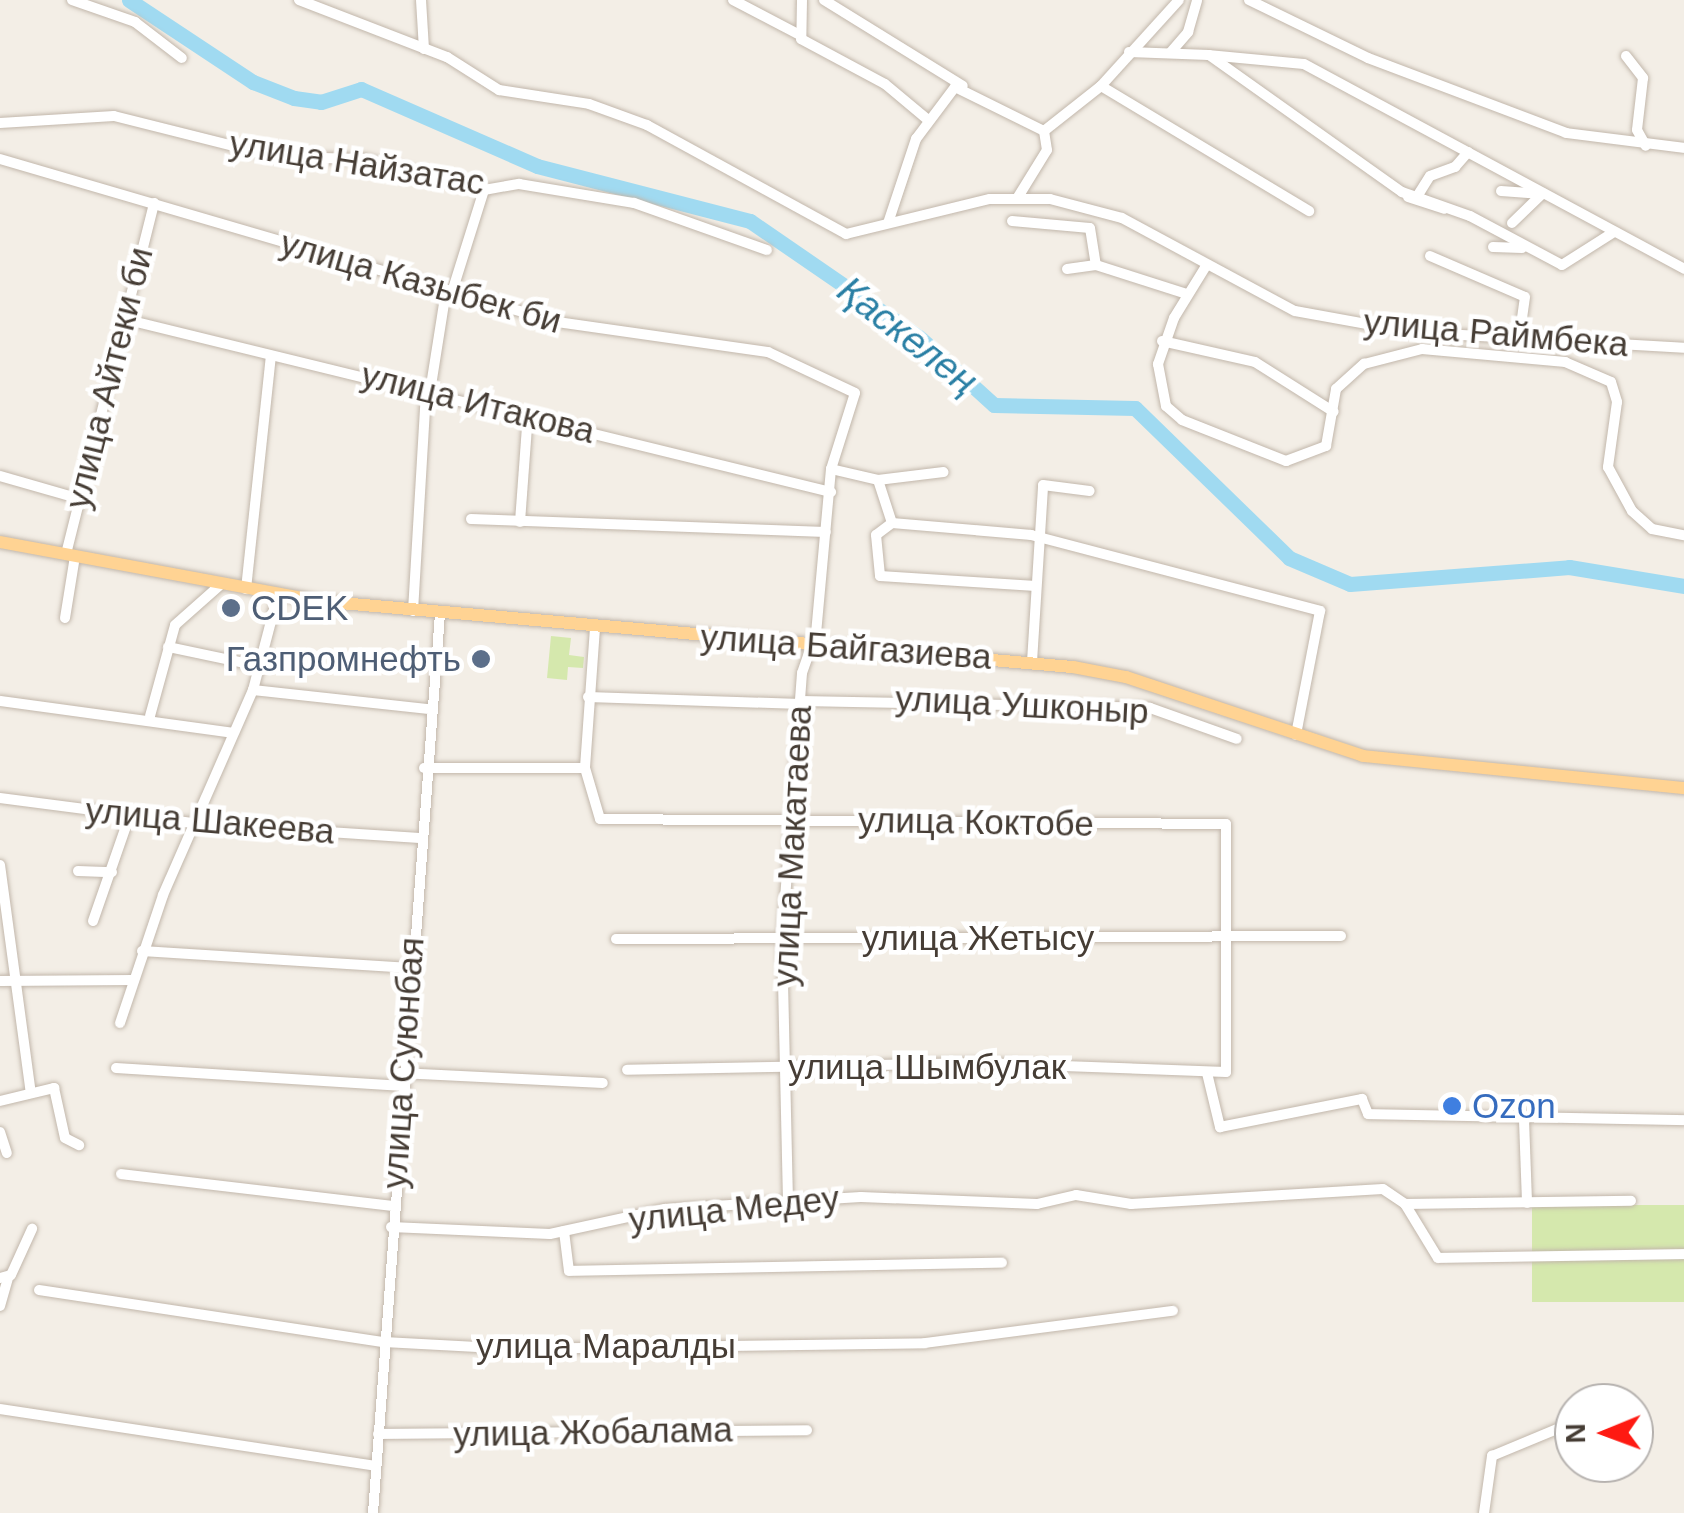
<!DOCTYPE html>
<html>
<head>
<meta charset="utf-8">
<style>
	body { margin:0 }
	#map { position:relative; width:1684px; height:1513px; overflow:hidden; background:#f3eee6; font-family:Helvetica,sans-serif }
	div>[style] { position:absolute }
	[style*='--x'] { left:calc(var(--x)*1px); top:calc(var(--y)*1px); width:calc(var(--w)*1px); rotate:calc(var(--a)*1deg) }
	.green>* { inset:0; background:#d5e8ad; transform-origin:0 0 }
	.river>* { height:15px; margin:-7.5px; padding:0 7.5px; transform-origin:7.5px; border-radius:7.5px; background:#a0daf1 }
	.roads { filter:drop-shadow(0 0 2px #c2b7ab) drop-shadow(0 0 2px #c2b7ab) }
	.minor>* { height:10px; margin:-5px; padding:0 5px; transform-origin:5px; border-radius:5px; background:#fff }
	.major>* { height:12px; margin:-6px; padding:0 6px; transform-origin:6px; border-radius:6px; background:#ffd393 }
	.dots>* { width:28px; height:28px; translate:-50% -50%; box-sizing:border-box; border:5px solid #fff; border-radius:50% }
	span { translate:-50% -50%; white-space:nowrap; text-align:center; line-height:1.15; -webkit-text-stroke:9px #fff; paint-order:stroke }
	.street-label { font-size:35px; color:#463d35 }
	.service-label { font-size:35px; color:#4e5e75 }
	.left { translate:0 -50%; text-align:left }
	.right { translate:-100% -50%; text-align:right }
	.shop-label { font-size:35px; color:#366cbe }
	.water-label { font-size:38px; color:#297fa4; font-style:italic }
	.north { position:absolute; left:1554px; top:1383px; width:100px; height:100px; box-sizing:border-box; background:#fff; border:2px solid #b5b1ae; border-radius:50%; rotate:269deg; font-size:28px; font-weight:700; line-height:40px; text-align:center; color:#463d35 }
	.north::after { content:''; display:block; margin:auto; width:35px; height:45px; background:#fe1a12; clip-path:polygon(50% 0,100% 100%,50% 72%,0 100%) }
</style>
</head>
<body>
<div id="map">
	<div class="green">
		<div style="clip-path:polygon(551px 636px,571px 638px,569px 655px,584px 657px,583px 668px,568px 667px,567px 680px,547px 678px)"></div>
		<div style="left:1684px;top:1205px;width:97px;height:152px;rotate:90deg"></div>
	</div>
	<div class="river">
		<div style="--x:129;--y:0;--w:149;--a:33.5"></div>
		<div style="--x:253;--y:82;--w:44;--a:21.3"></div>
		<div style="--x:294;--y:98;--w:27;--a:8"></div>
		<div style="--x:321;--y:102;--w:42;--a:-18"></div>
		<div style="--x:361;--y:89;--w:192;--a:23.6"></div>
		<div style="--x:537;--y:166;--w:220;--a:14.5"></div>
		<div style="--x:750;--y:221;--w:205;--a:34.5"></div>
		<div style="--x:919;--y:337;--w:101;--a:42.2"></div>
		<div style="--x:994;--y:405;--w:141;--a:1.2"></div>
		<div style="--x:1135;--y:408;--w:215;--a:44.2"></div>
		<div style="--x:1289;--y:558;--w:66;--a:23.1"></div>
		<div style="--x:1350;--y:584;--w:220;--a:-4.4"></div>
		<div style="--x:1569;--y:567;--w:117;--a:9.4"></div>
	</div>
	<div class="roads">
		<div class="minor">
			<div style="--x:72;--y:0;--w:67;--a:19.2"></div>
			<div style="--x:135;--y:22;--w:59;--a:37.5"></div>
			<div style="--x:299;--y:0;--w:159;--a:21.1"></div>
			<div style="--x:447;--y:57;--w:62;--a:32.4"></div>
			<div style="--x:499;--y:90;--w:91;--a:8.8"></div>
			<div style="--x:589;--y:104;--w:62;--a:19.9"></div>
			<div style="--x:647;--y:125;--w:227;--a:28.7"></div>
			<div style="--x:846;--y:234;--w:148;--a:-13.7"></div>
			<div style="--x:990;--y:199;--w:60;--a:0"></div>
			<div style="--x:1050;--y:199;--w:74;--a:14.8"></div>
			<div style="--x:1122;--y:218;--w:196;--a:28.3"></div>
			<div style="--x:1295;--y:311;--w:117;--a:10.3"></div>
			<div style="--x:1410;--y:332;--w:274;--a:3.3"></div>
			<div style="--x:421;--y:0;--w:49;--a:86.5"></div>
			<div style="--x:733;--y:0;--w:73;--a:27.6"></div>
			<div style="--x:802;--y:0;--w:39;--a:91"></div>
			<div style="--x:801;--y:39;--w:95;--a:28.2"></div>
			<div style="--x:885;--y:84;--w:56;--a:39.9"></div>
			<div style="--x:824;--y:0;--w:163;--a:31.7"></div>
			<div style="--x:1249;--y:0;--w:132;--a:26"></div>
			<div style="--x:1368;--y:58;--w:212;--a:20.7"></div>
			<div style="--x:1566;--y:133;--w:119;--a:7.2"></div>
			<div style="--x:1129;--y:52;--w:80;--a:2.1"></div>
			<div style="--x:1209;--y:55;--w:237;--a:35.4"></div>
			<div style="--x:1402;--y:192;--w:72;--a:19.4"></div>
			<div style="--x:1470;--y:216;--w:104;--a:28"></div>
			<div style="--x:1562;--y:265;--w:62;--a:-32.4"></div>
			<div style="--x:1170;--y:53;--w:28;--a:-49"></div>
			<div style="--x:1188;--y:32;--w:33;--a:-74"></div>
			<div style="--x:1208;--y:55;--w:96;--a:5.4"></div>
			<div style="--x:1304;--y:64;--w:432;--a:28.3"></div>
			<div style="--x:1626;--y:56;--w:28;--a:52"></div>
			<div style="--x:1643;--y:78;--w:52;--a:96.6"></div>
			<div style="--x:1637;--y:130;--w:18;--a:61"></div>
			<div style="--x:1101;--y:86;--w:243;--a:31"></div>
			<div style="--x:0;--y:123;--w:114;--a:-3.5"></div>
			<div style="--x:114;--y:116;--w:168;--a:14.1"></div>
			<div style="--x:277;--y:157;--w:88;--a:1.3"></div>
			<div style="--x:365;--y:159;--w:123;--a:14.6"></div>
			<div style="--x:484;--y:190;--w:36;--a:-10"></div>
			<div style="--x:519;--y:184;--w:117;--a:9.4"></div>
			<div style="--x:634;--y:203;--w:141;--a:19.5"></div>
			<div style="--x:0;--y:159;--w:580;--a:16.31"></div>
			<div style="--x:557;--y:322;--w:213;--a:8.1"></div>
			<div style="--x:768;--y:352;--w:96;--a:25.2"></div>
			<div style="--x:855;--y:393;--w:80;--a:107.5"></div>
			<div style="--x:831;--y:469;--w:165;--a:95.2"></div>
			<div style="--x:816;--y:633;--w:42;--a:109.3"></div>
			<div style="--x:802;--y:673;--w:265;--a:94.3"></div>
			<div style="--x:782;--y:937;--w:262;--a:88.7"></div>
			<div style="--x:1501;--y:191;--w:41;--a:4.2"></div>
			<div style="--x:1418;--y:195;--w:22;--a:-58"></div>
			<div style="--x:1430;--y:176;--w:27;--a:-20"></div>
			<div style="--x:1455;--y:167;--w:20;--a:-49"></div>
			<div style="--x:1018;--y:197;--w:55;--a:-58.3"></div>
			<div style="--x:1047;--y:150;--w:19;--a:-99"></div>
			<div style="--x:1408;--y:197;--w:38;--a:18"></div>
			<div style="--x:1012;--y:221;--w:78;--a:5.1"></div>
			<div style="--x:1090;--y:228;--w:37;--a:81"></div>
			<div style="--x:888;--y:223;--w:89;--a:-71.6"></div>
			<div style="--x:916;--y:139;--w:65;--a:-53.1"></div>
			<div style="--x:955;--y:87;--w:99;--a:26.3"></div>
			<div style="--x:1044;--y:131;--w:73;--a:-38.3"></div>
			<div style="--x:1101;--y:86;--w:116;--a:-47.8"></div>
			<div style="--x:1512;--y:223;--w:43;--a:-44.1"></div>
			<div style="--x:1493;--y:247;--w:29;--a:2"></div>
			<div style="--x:1430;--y:256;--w:103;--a:23.3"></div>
			<div style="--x:1525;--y:297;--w:42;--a:98.1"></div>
			<div style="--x:1206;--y:266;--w:61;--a:121.6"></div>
			<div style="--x:1174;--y:318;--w:49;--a:109.2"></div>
			<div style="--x:1158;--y:364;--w:43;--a:79.2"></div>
			<div style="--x:1166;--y:406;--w:21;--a:41"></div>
			<div style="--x:1182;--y:420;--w:112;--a:21.5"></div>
			<div style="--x:1286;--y:461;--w:43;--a:-20.6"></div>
			<div style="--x:1326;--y:446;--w:58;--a:-80"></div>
			<div style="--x:1336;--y:389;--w:38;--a:-42"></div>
			<div style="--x:1364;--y:364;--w:60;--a:-14.5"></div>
			<div style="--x:1422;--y:349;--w:144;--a:5.2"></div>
			<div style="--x:1565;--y:362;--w:50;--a:23.5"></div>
			<div style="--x:1611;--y:382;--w:21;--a:73"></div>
			<div style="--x:1617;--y:402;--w:66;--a:97.9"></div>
			<div style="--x:1608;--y:467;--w:50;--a:61.4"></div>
			<div style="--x:1632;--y:511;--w:27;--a:42"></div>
			<div style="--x:1652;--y:529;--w:33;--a:11"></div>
			<div style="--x:1067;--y:269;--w:29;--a:-8"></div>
			<div style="--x:1096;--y:265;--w:96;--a:17.7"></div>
			<div style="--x:452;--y:292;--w:107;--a:-72.6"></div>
			<div style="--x:124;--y:319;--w:728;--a:13.75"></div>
			<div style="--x:1162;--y:341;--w:95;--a:12.7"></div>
			<div style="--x:1255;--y:362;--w:93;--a:32.3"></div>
			<div style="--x:430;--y:392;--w:102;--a:-81"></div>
			<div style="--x:831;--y:469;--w:48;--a:13.2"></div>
			<div style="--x:878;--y:480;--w:66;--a:-6.9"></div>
			<div style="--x:0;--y:476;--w:83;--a:16"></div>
			<div style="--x:878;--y:480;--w:45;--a:72"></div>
			<div style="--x:471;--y:519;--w:355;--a:2.1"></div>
			<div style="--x:520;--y:522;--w:108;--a:-85.8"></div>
			<div style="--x:892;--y:523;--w:140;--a:4.9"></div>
			<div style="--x:1031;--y:535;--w:299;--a:14.7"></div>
			<div style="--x:1320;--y:611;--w:126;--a:101"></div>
			<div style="--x:892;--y:523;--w:20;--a:143"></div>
			<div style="--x:876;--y:535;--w:41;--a:84.4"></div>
			<div style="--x:880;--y:576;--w:156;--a:3.7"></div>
			<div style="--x:66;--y:554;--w:362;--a:-75.9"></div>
			<div style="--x:246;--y:589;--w:234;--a:-83.9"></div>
			<div style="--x:413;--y:611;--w:220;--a:-86.6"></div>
			<div style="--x:65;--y:618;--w:63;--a:-80.8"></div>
			<div style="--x:595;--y:628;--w:140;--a:94.1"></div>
			<div style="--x:585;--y:768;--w:53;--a:73.6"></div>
			<div style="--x:600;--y:819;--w:626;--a:0.46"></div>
			<div style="--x:1226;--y:824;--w:248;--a:90"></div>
			<div style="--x:1226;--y:1072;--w:246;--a:-177.9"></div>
			<div style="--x:980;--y:1063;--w:353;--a:178.9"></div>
			<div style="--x:168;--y:647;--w:93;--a:11.8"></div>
			<div style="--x:1032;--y:662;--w:177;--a:-86.4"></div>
			<div style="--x:1043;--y:485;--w:47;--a:7.3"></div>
			<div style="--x:253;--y:690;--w:177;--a:6.2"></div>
			<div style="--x:588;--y:697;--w:213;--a:1.9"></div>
			<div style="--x:0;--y:701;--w:235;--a:7.8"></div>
			<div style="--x:801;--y:701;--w:349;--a:1.1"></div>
			<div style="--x:1150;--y:708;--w:92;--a:19.6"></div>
			<div style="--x:150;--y:716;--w:94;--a:-74.6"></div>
			<div style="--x:175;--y:625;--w:60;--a:-41.6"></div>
			<div style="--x:424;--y:768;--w:161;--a:0"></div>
			<div style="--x:0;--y:798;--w:194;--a:7.4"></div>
			<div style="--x:192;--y:823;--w:228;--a:3.8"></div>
			<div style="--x:0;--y:865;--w:230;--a:82.3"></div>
			<div style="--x:78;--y:871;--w:34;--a:2"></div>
			<div style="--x:93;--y:921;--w:112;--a:-70.8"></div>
			<div style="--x:616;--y:939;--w:725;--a:-0.24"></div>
			<div style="--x:142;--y:951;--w:269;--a:3.6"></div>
			<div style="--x:0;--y:981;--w:133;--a:-0.4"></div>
			<div style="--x:120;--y:1023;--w:135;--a:-71.4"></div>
			<div style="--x:163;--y:895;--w:224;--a:-66.3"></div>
			<div style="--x:253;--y:690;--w:98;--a:-75.3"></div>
			<div style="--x:116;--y:1068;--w:284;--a:3.6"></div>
			<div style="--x:400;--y:1073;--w:203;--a:2.8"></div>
			<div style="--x:1207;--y:1073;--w:56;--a:76.5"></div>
			<div style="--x:1220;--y:1127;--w:145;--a:-11.2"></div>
			<div style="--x:1362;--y:1099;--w:16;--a:68"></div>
			<div style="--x:1368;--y:1114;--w:316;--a:1.1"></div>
			<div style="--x:0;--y:1101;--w:56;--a:-13.5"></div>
			<div style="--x:54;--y:1088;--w:51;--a:77.6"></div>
			<div style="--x:65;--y:1138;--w:16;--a:27"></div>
			<div style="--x:1524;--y:1120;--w:83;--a:87.9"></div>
			<div style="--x:0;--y:1132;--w:22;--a:72"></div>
			<div style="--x:121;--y:1174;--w:273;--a:6.7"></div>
			<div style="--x:1405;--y:1204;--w:63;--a:58.6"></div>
			<div style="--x:1438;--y:1258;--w:246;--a:-0.9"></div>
			<div style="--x:391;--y:1227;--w:159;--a:2.5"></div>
			<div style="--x:550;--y:1234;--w:118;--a:-12.3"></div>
			<div style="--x:665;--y:1209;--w:196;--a:-3.5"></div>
			<div style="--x:861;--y:1197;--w:176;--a:2.3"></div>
			<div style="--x:1037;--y:1204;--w:40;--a:-13"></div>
			<div style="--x:1076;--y:1195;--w:56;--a:9.3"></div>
			<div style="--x:1131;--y:1204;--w:252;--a:-3.4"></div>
			<div style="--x:1383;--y:1189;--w:27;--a:34"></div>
			<div style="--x:1405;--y:1204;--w:226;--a:-0.8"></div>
			<div style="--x:564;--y:1231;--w:40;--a:82.9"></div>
			<div style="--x:569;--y:1271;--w:433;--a:-1.1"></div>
			<div style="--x:0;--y:1278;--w:11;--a:-15"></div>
			<div style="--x:11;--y:1275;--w:51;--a:-65.5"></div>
			<div style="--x:39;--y:1290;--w:349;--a:8.6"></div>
			<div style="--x:384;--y:1342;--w:129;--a:3.1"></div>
			<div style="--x:513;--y:1349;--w:412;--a:-0.8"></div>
			<div style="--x:925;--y:1343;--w:250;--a:-7.4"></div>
			<div style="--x:0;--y:1306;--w:29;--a:-74"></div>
			<div style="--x:0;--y:1409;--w:380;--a:8.6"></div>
			<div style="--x:378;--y:1434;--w:429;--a:-0.5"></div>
			<div style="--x:373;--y:1513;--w:902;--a:-85.74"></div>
			<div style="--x:1484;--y:1513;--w:58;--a:-82"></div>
			<div style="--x:1492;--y:1456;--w:89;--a:-22.5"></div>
		</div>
		<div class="major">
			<div style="--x:0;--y:542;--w:323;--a:10.5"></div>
			<div style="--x:318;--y:601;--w:758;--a:5"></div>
			<div style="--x:1073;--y:667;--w:54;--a:10.7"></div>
			<div style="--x:1126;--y:677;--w:250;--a:18.4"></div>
			<div style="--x:1363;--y:756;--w:323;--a:5.7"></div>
		</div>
	</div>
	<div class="dots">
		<div style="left:231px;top:608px;background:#5c6f8a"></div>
		<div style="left:481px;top:659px;background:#5c6f8a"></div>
		<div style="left:1452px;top:1106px;background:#3f7fe0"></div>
	</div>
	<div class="street-label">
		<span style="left:357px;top:163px;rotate:9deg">улица Найзатас</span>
		<span style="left:421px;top:282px;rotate:16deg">улица Казыбек би</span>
		<span style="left:1496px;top:333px;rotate:5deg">улица Раймбека</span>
		<span style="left:109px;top:378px;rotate:-76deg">улица Айтеки би</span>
		<span style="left:478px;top:403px;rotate:14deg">улица Итакова</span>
		<span style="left:846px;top:647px;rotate:4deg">улица Байгазиева</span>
		<span style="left:1022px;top:705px;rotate:3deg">улица Ушконыр</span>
		<span style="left:210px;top:821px;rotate:5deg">улица Шакеева</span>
		<span style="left:976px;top:822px;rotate:1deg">улица Коктобе</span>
		<span style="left:792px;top:846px;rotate:-87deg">улица Макатаева</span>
		<span style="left:978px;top:938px">улица Жетысу</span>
		<span style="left:403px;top:1063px;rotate:-86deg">улица Суюнбая</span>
		<span style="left:927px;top:1067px">улица Шымбулак</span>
		<span style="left:734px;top:1209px;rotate:-6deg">улица Медеу</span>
		<span style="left:606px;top:1346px">улица Маралды</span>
		<span style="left:593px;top:1432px;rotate:-1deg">улица Жобалама</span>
	</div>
	<div class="service-label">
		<span class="left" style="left:251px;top:608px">CDEK</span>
		<span class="right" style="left:461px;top:659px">Газпромнефть</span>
	</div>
	<div class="shop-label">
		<span class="left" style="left:1472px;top:1106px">Ozon</span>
	</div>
	<div class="water-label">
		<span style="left:907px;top:336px;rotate:38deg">Қаскелең</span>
	</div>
	<div class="north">N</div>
</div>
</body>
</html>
